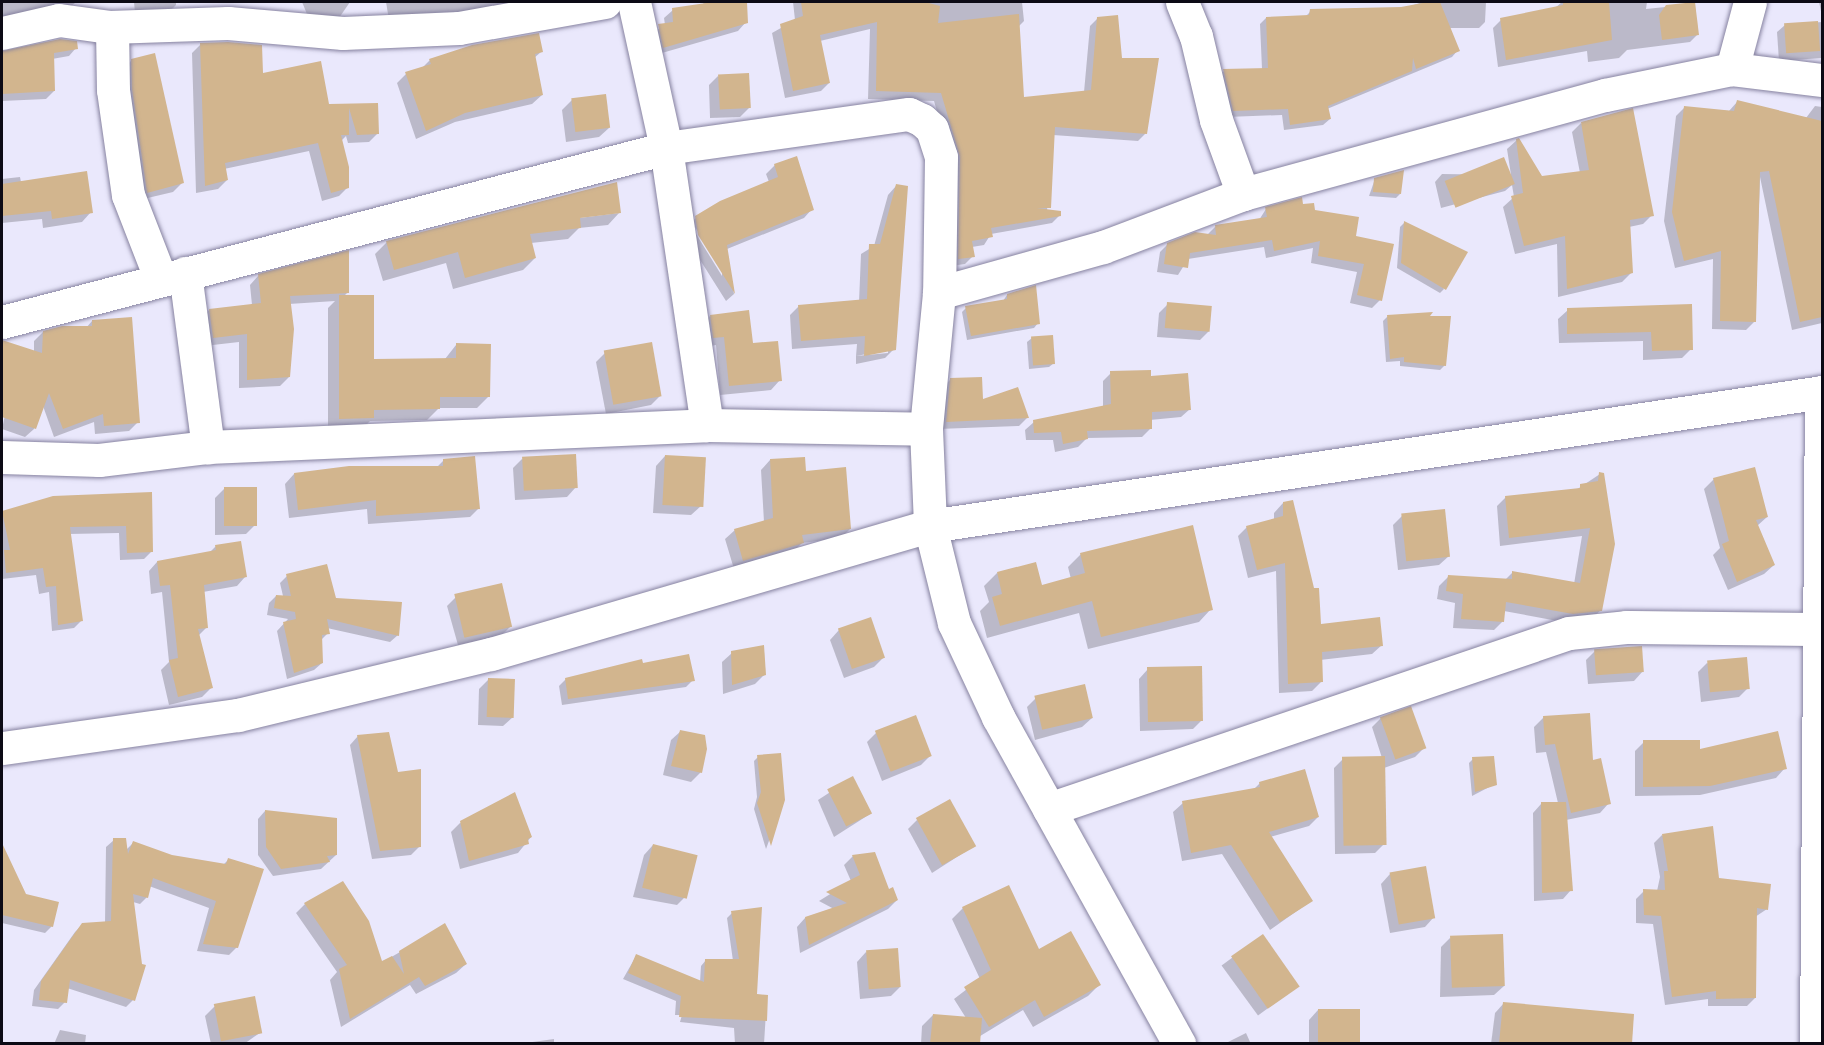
<!DOCTYPE html>
<html>
<head>
<meta charset="utf-8">
<style>
	body { margin:0 }
	#map { position:relative; width:1824px; height:1045px; overflow:hidden; background:#eae8fc; font-family:"IBM Plex Serif",serif }
	div>[style] { position:absolute }
	[style*='--x'] { left:calc(var(--x)*1px); top:calc(var(--y)*1px); width:calc(var(--w)*1px); rotate:calc(var(--a)*1deg) }
	.shadow>* { inset:0; background:#0003; transform-origin:0 0 }
	.building>* { inset:0; background:#d2b58e; transform-origin:0 0 }
	.roads { filter:drop-shadow(0 0 2px #8682a0) drop-shadow(0 0 2px #8682a0) }
	.minor>* { height:33px; margin:-16.5px; padding:0 16.5px; transform-origin:16.5px; border-radius:16.5px; background:#fff }
	span { translate:-50% -50%; white-space:nowrap; text-align:center; line-height:1.15; -webkit-text-stroke:4.5px #fff; paint-order:stroke }
	.frame { position:absolute; inset:0; border:3px solid #0c0a15; pointer-events:none }
</style>
</head>
<body>
<div id="map">
	<div class="shadow">
		<div style="clip-path:polygon(2px 2px,76px 2px,66px 11px,2px 19px)"></div>
		<div style="clip-path:polygon(134px 2px,176px 2px,176px 5px,170px 11px,135px 13px)"></div>
		<div style="clip-path:polygon(302px 2px,350px 2px,339px 18px,307px 14px)"></div>
		<div style="clip-path:polygon(386px 2px,537px 2px,447px 18px,389px 20px)"></div>
		<div style="clip-path:polygon(703px 2px,746px 2px,746px 22px,738px 31px,655px 55px,650px 34px,665px 25px,664px 18px,673px 10px,704px 6px)"></div>
		<div style="clip-path:polygon(793px 2px,1022px 2px,1024px 21px,1019px 26px,1022px 99px,1084px 92px,1090px 26px,1098px 18px,1120px 60px,1146px 133px,1138px 141px,1053px 135px,1047px 211px,1060px 215px,1052px 223px,991px 234px,984px 245px,972px 247px,973px 256px,965px 264px,951px 266px,951px 160px,934px 101px,868px 99px,870px 29px,820px 41px,829px 83px,821px 91px,785px 98px,772px 33px,795px 20px)"></div>
		<div style="clip-path:polygon(1423px 2px,1486px 2px,1485px 22px,1479px 28px,1449px 28px,1458px 50px,1452px 57px,1327px 109px,1330px 119px,1323px 125px,1284px 130px,1282px 115px,1227px 117px,1218px 77px,1224px 71px,1262px 69px,1260px 24px,1266px 18px,1305px 17px,1311px 11px,1401px 9px)"></div>
		<div style="clip-path:polygon(1562px 2px,1647px 2px,1646px 9px,1694px 4px,1697px 35px,1690px 42px,1627px 50px,1619px 58px,1588px 62px,1587px 51px,1498px 67px,1493px 28px,1501px 20px,1555px 8px)"></div>
		<div style="clip-path:polygon(1819px 2px,1822px 2px,1822px 16px)"></div>
		<div style="clip-path:polygon(1822px 22px,1822px 58px,1779px 61px,1777px 32px,1785px 25px)"></div>
		<div style="clip-path:polygon(60px 41px,76px 48px,69px 56px,52px 59px,54px 91px,46px 99px,2px 101px,2px 52px)"></div>
		<div style="clip-path:polygon(201px 44px,328px 106px,377px 104px,378px 133px,369px 142px,348px 143px,346px 136px,341px 141px,348px 187px,339px 196px,322px 201px,309px 151px,224px 169px,227px 180px,218px 189px,196px 193px,192px 53px)"></div>
		<div style="clip-path:polygon(541px 52px,534px 58px,542px 95px,532px 104px,455px 122px,416px 139px,397px 83px,406px 74px,422px 68px,430px 60px)"></div>
		<div style="clip-path:polygon(132px 60px,182px 183px,173px 192px,139px 200px,123px 69px)"></div>
		<div style="clip-path:polygon(718px 76px,749px 108px,740px 117px,710px 118px,709px 85px)"></div>
		<div style="clip-path:polygon(572px 100px,609px 128px,599px 137px,566px 142px,562px 110px)"></div>
		<div style="clip-path:polygon(1737px 102px,1806px 118px,1815px 106px,1822px 107px,1822px 323px,1792px 330px,1760px 177px,1755px 321px,1746px 330px,1712px 329px,1713px 259px,1675px 268px,1664px 221px,1676px 116px,1684px 108px,1729px 111px)"></div>
		<div style="clip-path:polygon(1581px 123px,1652px 215px,1643px 224px,1629px 227px,1631px 273px,1622px 282px,1558px 297px,1557px 244px,1515px 254px,1503px 207px,1514px 197px,1512px 185px,1505px 191px,1441px 208px,1435px 182px,1442px 174px,1511px 175px,1507px 149px,1517px 140px,1541px 178px,1580px 173px,1572px 132px)"></div>
		<div style="clip-path:polygon(evenodd,775px 165px,812px 209px,804px 218px,727px 249px,734px 294px,726px 301px,690px 244px,687px 226px,696px 218px,769px 182px,766px 174px,775px 165px,695px 227px,722px 270px,722px 276px,693px 229px,695px 227px)"></div>
		<div style="clip-path:polygon(20px 177px,21px 182px,91px 212px,82px 222px,43px 228px,42px 219px,2px 223px,2px 179px)"></div>
		<div style="clip-path:polygon(1375px 179px,1400px 194px,1396px 198px,1369px 196px)"></div>
		<div style="clip-path:polygon(896px 186px,894px 349px,885px 358px,856px 364px,856px 356px,888px 353px,888px 350px,856px 356px,857px 344px,792px 349px,790px 315px,799px 306px,859px 302px,861px 254px,874px 246px,888px 195px)"></div>
		<div style="clip-path:polygon(1302px 206px,1354px 237px,1380px 300px,1372px 308px,1350px 303px,1357px 272px,1311px 263px,1313px 248px,1266px 258px,1264px 247px,1188px 259px,1178px 275px,1157px 272px,1160px 252px,1168px 244px,1207px 235px,1215px 227px,1259px 220px,1266px 209px)"></div>
		<div style="clip-path:polygon(619px 213px,608px 225px,579px 228px,568px 239px,531px 243px,535px 258px,523px 270px,453px 289px,446px 263px,383px 281px,375px 254px,387px 242px)"></div>
		<div style="clip-path:polygon(1404px 223px,1444px 289px,1440px 293px,1397px 268px,1400px 227px)"></div>
		<div style="clip-path:polygon(258px 276px,348px 292px,343px 297px,373px 360px,445px 359px,456px 345px,489px 396px,477px 408px,439px 408px,427px 420px,370px 421px,361px 430px,328px 430px,328px 308px,335px 301px,289px 304px,289px 377px,280px 386px,239px 388px,239px 342px,204px 346px,201px 319px,209px 310px,252px 305px,250px 285px)"></div>
		<div style="clip-path:polygon(1007px 295px,1038px 323px,1034px 328px,967px 340px,962px 312px,966px 308px,1003px 301px)"></div>
		<div style="clip-path:polygon(1168px 304px,1209px 331px,1200px 340px,1157px 337px,1159px 313px)"></div>
		<div style="clip-path:polygon(1690px 306px,1691px 349px,1682px 358px,1643px 360px,1643px 341px,1559px 343px,1558px 319px,1568px 310px)"></div>
		<div style="clip-path:polygon(710px 316px,752px 345px,780px 380px,771px 390px,720px 395px,716px 345px,704px 347px,701px 325px)"></div>
		<div style="clip-path:polygon(1387px 317px,1428px 318px,1445px 365px,1440px 370px,1400px 366px,1400px 361px,1386px 362px,1383px 321px)"></div>
		<div style="clip-path:polygon(92px 321px,138px 422px,129px 431px,95px 434px,94px 422px,54px 437px,43px 406px,34px 429px,25px 437px,2px 429px,8px 401px,2px 398px,2px 341px,34px 352px,34px 341px,43px 332px,86px 328px)"></div>
		<div style="clip-path:polygon(1032px 338px,1054px 363px,1049px 367px,1029px 369px,1027px 342px)"></div>
		<div style="clip-path:polygon(605px 353px,660px 396px,651px 405px,606px 414px,596px 362px)"></div>
		<div style="clip-path:polygon(1111px 373px,1149px 378px,1190px 409px,1181px 417px,1150px 420px,1151px 428px,1142px 437px,1087px 438px,1078px 447px,1055px 452px,1053px 440px,1026px 440px,1025px 430px,1034px 422px,1103px 407px,1103px 381px)"></div>
		<div style="clip-path:polygon(950px 380px,981px 401px,1027px 418px,1019px 426px,938px 429px,942px 388px)"></div>
		<div style="clip-path:polygon(665px 456px,701px 506px,691px 515px,653px 513px,656px 466px)"></div>
		<div style="clip-path:polygon(522px 459px,576px 487px,567px 497px,515px 500px,513px 468px)"></div>
		<div style="clip-path:polygon(770px 460px,805px 473px,850px 529px,841px 538px,802px 543px,793px 552px,734px 569px,725px 539px,735px 530px,764px 522px,761px 470px)"></div>
		<div style="clip-path:polygon(443px 461px,479px 508px,470px 517px,368px 524px,367px 509px,289px 518px,285px 484px,294px 474px,436px 468px)"></div>
		<div style="clip-path:polygon(1600px 474px,1601px 610px,1591px 619px,1563px 622px,1504px 611px,1503px 621px,1494px 630px,1453px 628px,1455px 603px,1437px 599px,1439px 586px,1448px 577px,1504px 581px,1512px 573px,1574px 584px,1582px 536px,1500px 546px,1497px 506px,1506px 497px,1576px 490px)"></div>
		<div style="clip-path:polygon(1714px 479px,1767px 517px,1757px 526px,1774px 565px,1764px 574px,1728px 590px,1713px 555px,1720px 548px,1704px 489px)"></div>
		<div style="clip-path:polygon(224px 489px,255px 525px,246px 534px,215px 535px,215px 498px)"></div>
		<div style="clip-path:polygon(151px 493px,151px 552px,144px 559px,120px 560px,119px 533px,69px 534px,81px 621px,74px 628px,52px 631px,49px 592px,39px 594px,36px 575px,2px 579px,2px 513px,54px 498px)"></div>
		<div style="clip-path:polygon(1283px 503px,1319px 626px,1382px 645px,1372px 654px,1320px 660px,1321px 682px,1312px 691px,1279px 693px,1276px 571px,1248px 578px,1238px 536px,1247px 527px,1274px 520px,1274px 513px)"></div>
		<div style="clip-path:polygon(1402px 516px,1449px 556px,1439px 565px,1398px 570px,1393px 525px)"></div>
		<div style="clip-path:polygon(216px 546px,245px 577px,237px 586px,203px 592px,207px 627px,198px 636px,211px 688px,202px 697px,169px 705px,161px 670px,169px 662px,162px 592px,151px 594px,149px 571px,157px 562px,210px 552px)"></div>
		<div style="clip-path:polygon(1081px 554px,1211px 609px,1199px 622px,1088px 649px,1079px 613px,987px 638px,980px 611px,989px 602px,984px 586px,997px 573px,1041px 587px,1071px 579px,1068px 567px)"></div>
		<div style="clip-path:polygon(287px 576px,334px 600px,398px 635px,390px 642px,327px 628px,328px 633px,321px 640px,322px 663px,314px 670px,287px 679px,277px 631px,288px 619px,267px 615px,269px 603px,276px 596px,283px 596px,280px 583px)"></div>
		<div style="clip-path:polygon(456px 597px,510px 627px,501px 636px,458px 645px,447px 606px)"></div>
		<div style="clip-path:polygon(839px 630px,884px 657px,874px 667px,844px 678px,830px 640px)"></div>
		<div style="clip-path:polygon(1595px 651px,1643px 671px,1634px 681px,1588px 684px,1586px 660px)"></div>
		<div style="clip-path:polygon(732px 653px,764px 675px,755px 684px,723px 694px,722px 662px)"></div>
		<div style="clip-path:polygon(1707px 663px,1748px 688px,1739px 697px,1701px 702px,1698px 672px)"></div>
		<div style="clip-path:polygon(641px 665px,693px 680px,686px 687px,562px 705px,559px 686px,566px 679px)"></div>
		<div style="clip-path:polygon(1148px 669px,1202px 720px,1193px 729px,1140px 731px,1139px 679px)"></div>
		<div style="clip-path:polygon(488px 680px,513px 717px,503px 726px,478px 725px,479px 689px)"></div>
		<div style="clip-path:polygon(1036px 698px,1092px 718px,1082px 727px,1035px 740px,1027px 707px)"></div>
		<div style="clip-path:polygon(1544px 717px,1591px 762px,1609px 803px,1600px 813px,1566px 820px,1571px 890px,1563px 899px,1534px 901px,1533px 813px,1541px 804px,1558px 803px,1546px 752px,1536px 753px,1534px 727px)"></div>
		<div style="clip-path:polygon(1381px 718px,1424px 748px,1415px 757px,1384px 768px,1384px 844px,1375px 853px,1335px 854px,1334px 768px,1343px 759px,1382px 758px,1372px 727px)"></div>
		<div style="clip-path:polygon(681px 731px,701px 772px,691px 782px,663px 775px,671px 740px)"></div>
		<div style="clip-path:polygon(876px 733px,930px 756px,921px 765px,882px 781px,867px 742px)"></div>
		<div style="clip-path:polygon(358px 736px,397px 773px,420px 846px,411px 855px,372px 859px,350px 745px)"></div>
		<div style="clip-path:polygon(1644px 742px,1699px 751px,1785px 768px,1776px 778px,1700px 795px,1635px 796px,1635px 751px)"></div>
		<div style="clip-path:polygon(758px 757px,784px 800px,766px 849px,754px 809px,757px 797px,754px 761px)"></div>
		<div style="clip-path:polygon(1473px 759px,1495px 784px,1472px 796px,1469px 763px)"></div>
		<div style="clip-path:polygon(852px 778px,870px 814px,834px 837px,818px 800px)"></div>
		<div style="clip-path:polygon(1260px 783px,1318px 817px,1309px 826px,1270px 837px,1311px 901px,1270px 930px,1222px 854px,1182px 861px,1173px 812px,1183px 803px,1253px 790px)"></div>
		<div style="clip-path:polygon(265px 811px,336px 855px,321px 869px,273px 876px,258px 855px,258px 819px)"></div>
		<div style="clip-path:polygon(917px 820px,974px 846px,932px 873px,908px 829px)"></div>
		<div style="clip-path:polygon(460px 823px,531px 837px,518px 853px,460px 869px,451px 832px)"></div>
		<div style="clip-path:polygon(1662px 835px,1718px 879px,1767px 909px,1755px 917px,1755px 998px,1747px 1006px,1708px 1006px,1708px 999px,1665px 1005px,1653px 924px,1636px 923px,1636px 899px,1644px 891px,1657px 891px,1660px 877px,1654px 843px)"></div>
		<div style="clip-path:polygon(114px 840px,126px 850px,133px 843px,172px 857px,223px 865px,228px 860px,237px 947px,229px 955px,197px 951px,209px 908px,149px 886px,147px 897px,140px 904px,133px 902px,133px 1000px,126px 1007px,67px 988px,65px 1002px,58px 1009px,32px 1006px,34px 990px,75px 932px,83px 924px,105px 923px,106px 847px)"></div>
		<div style="clip-path:polygon(653px 845px,686px 896px,677px 905px,633px 897px,644px 855px)"></div>
		<div style="clip-path:polygon(2px 846px,25px 895px,52px 926px,45px 933px,2px 923px)"></div>
		<div style="clip-path:polygon(853px 856px,897px 900px,888px 909px,800px 953px,797px 927px,805px 918px,834px 909px,819px 901px,851px 881px,844px 865px)"></div>
		<div style="clip-path:polygon(1390px 874px,1434px 917px,1425px 927px,1390px 933px,1381px 884px)"></div>
		<div style="clip-path:polygon(305px 904px,381px 963px,400px 952px,466px 964px,456px 973px,416px 994px,410px 985px,341px 1027px,330px 980px,337px 972px,296px 913px)"></div>
		<div style="clip-path:polygon(963px 908px,1038px 952px,1099px 985px,1088px 996px,1033px 1027px,1023px 1010px,967px 1044px,921px 1044px,922px 1026px,933px 1015px,966px 1018px,954px 999px,980px 979px,952px 919px)"></div>
		<div style="clip-path:polygon(732px 913px,755px 995px,767px 996px,764px 1044px,735px 1044px,734px 1028px,680px 1022px,682px 1015px,675px 1015px,676px 1001px,623px 979px,636px 956px,700px 982px,701px 966px,706px 960px,733px 961px,727px 918px)"></div>
		<div style="left:1262px;top:936px;width:62px;height:50px;rotate:54deg"></div>
		<div style="clip-path:polygon(1450px 938px,1504px 986px,1494px 995px,1440px 997px,1441px 947px)"></div>
		<div style="clip-path:polygon(866px 952px,900px 987px,891px 996px,860px 999px,857px 962px)"></div>
		<div style="clip-path:polygon(253px 998px,261px 1032px,244px 1044px,211px 1044px,205px 1016px,214px 1007px)"></div>
		<div style="clip-path:polygon(1504px 1003px,1630px 1044px,1491px 1044px,1495px 1013px)"></div>
		<div style="clip-path:polygon(1318px 1010px,1358px 1044px,1309px 1044px,1309px 1020px)"></div>
		<div style="clip-path:polygon(60px 1030px,86px 1035px,85px 1044px,54px 1044px)"></div>
		<div style="clip-path:polygon(1246px 1033px,1251px 1044px,1224px 1044px)"></div>
		<div style="clip-path:polygon(554px 1039px,554px 1044px,518px 1044px)"></div>
	</div>
	<div class="building">
		<div style="clip-path:polygon(713px 2px,747px 2px,748px 23px,663px 48px,658px 24px,673px 22px,672px 8px)"></div>
		<div style="clip-path:polygon(801px 2px,925px 2px,940px 6px,938px 23px,1019px 14px,1024px 97px,1091px 90px,1097px 17px,1118px 15px,1122px 58px,1159px 58px,1147px 134px,1055px 127px,1051px 208px,1037px 208px,1061px 211px,1061px 216px,991px 228px,993px 237px,972px 241px,975px 257px,958px 259px,960px 157px,941px 93px,876px 91px,877px 22px,820px 35px,830px 83px,793px 91px,780px 24px,803px 16px)"></div>
		<div style="clip-path:polygon(1428px 2px,1440px 2px,1460px 51px,1416px 69px,1413px 58px,1412px 71px,1328px 106px,1331px 119px,1290px 125px,1288px 109px,1233px 111px,1223px 69px,1268px 68px,1266px 17px,1309px 15px,1310px 9px,1401px 7px)"></div>
		<div style="clip-path:polygon(1563px 2px,1609px 2px,1612px 40px,1506px 60px,1500px 18px,1563px 5px)"></div>
		<div style="clip-path:polygon(1695px 2px,1699px 35px,1662px 40px,1659px 15px,1666px 5px)"></div>
		<div style="left:1818px;top:21px;width:30px;height:34px;rotate:86deg"></div>
		<div style="clip-path:polygon(539px 33px,543px 52px,535px 54px,543px 95px,465px 113px,426px 131px,405px 72px,431px 64px,429px 59px,472px 45px)"></div>
		<div style="clip-path:polygon(60px 39px,77px 41px,78px 49px,54px 53px,55px 91px,2px 94px,2px 51px)"></div>
		<div style="clip-path:polygon(228px 42px,262px 45px,263px 73px,321px 61px,329px 104px,378px 103px,379px 134px,357px 135px,349px 108px,349px 135px,341px 135px,349px 167px,349px 188px,331px 193px,318px 143px,225px 163px,228px 180px,205px 186px,200px 43px)"></div>
		<div style="clip-path:polygon(155px 53px,184px 183px,147px 193px,132px 89px,131px 59px)"></div>
		<div style="left:749px;top:73px;width:35px;height:31px;rotate:87deg"></div>
		<div style="left:606px;top:94px;width:34px;height:35px;rotate:83deg"></div>
		<div style="clip-path:polygon(1737px 100px,1822px 121px,1822px 317px,1800px 322px,1769px 171px,1760px 172px,1756px 322px,1720px 321px,1721px 251px,1684px 261px,1672px 212px,1684px 106px,1734px 111px)"></div>
		<div style="clip-path:polygon(1633px 108px,1654px 216px,1630px 220px,1633px 273px,1567px 289px,1565px 236px,1524px 246px,1511px 196px,1523px 193px,1516px 139px,1519px 138px,1542px 176px,1589px 170px,1581px 122px)"></div>
		<div style="clip-path:polygon(797px 156px,814px 210px,727px 245px,735px 294px,698px 235px,695px 216px,720px 201px,778px 177px,774px 164px)"></div>
		<div style="left:1504px;top:157px;width:29px;height:64px;rotate:68deg"></div>
		<div style="clip-path:polygon(1404px 170px,1401px 194px,1373px 192px,1374px 178px)"></div>
		<div style="clip-path:polygon(87px 171px,93px 213px,52px 219px,51px 211px,2px 216px,2px 184px)"></div>
		<div style="clip-path:polygon(617px 182px,621px 213px,580px 218px,581px 228px,530px 234px,536px 258px,465px 278px,458px 252px,394px 270px,386px 241px)"></div>
		<div style="clip-path:polygon(896px 184px,908px 186px,896px 350px,864px 356px,865px 336px,801px 341px,798px 305px,867px 299px,869px 244px,880px 244px)"></div>
		<div style="clip-path:polygon(1302px 197px,1303px 204px,1314px 203px,1315px 210px,1359px 217px,1356px 236px,1394px 244px,1382px 301px,1357px 295px,1364px 264px,1318px 256px,1320px 241px,1274px 251px,1272px 240px,1190px 253px,1188px 268px,1164px 264px,1167px 243px,1195px 232px,1216px 235px,1215px 225px,1267px 217px,1265px 207px)"></div>
		<div style="clip-path:polygon(1404px 221px,1468px 252px,1446px 290px,1401px 263px)"></div>
		<div style="clip-path:polygon(349px 250px,349px 293px,290px 296px,294px 329px,290px 377px,247px 380px,247px 334px,213px 338px,209px 309px,261px 303px,258px 274px)"></div>
		<div style="clip-path:polygon(1036px 285px,1040px 324px,971px 336px,965px 306px,1007px 299px,1007px 294px)"></div>
		<div style="clip-path:polygon(339px 295px,374px 295px,374px 359px,456px 358px,456px 343px,491px 344px,490px 397px,440px 397px,440px 409px,374px 410px,374px 418px,339px 419px)"></div>
		<div style="left:1167px;top:302px;width:45px;height:26px;rotate:5deg"></div>
		<div style="clip-path:polygon(1692px 304px,1693px 350px,1652px 351px,1651px 332px,1567px 334px,1567px 308px)"></div>
		<div style="clip-path:polygon(749px 310px,753px 343px,778px 341px,782px 381px,729px 386px,724px 337px,713px 338px,710px 315px)"></div>
		<div style="clip-path:polygon(1433px 312px,1430px 316px,1451px 316px,1446px 366px,1404px 362px,1404px 357px,1390px 359px,1387px 315px)"></div>
		<div style="clip-path:polygon(132px 317px,140px 423px,104px 426px,103px 414px,63px 429px,49px 393px,36px 429px,2px 417px,2px 340px,42px 353px,43px 331px,62px 326px,92px 326px,92px 320px)"></div>
		<div style="left:1053px;top:335px;width:29px;height:22px;rotate:86deg"></div>
		<div style="left:652px;top:342px;width:55px;height:49px;rotate:80deg"></div>
		<div style="clip-path:polygon(1151px 370px,1151px 376px,1188px 373px,1191px 410px,1152px 412px,1152px 429px,1087px 431px,1088px 439px,1063px 444px,1061px 432px,1034px 433px,1033px 420px,1111px 404px,1110px 371px)"></div>
		<div style="clip-path:polygon(982px 377px,983px 399px,1018px 387px,1029px 418px,946px 422px,950px 378px)"></div>
		<div style="left:576px;top:454px;width:34px;height:54px;rotate:87deg"></div>
		<div style="left:665px;top:455px;width:41px;height:50px;rotate:3deg"></div>
		<div style="clip-path:polygon(475px 456px,480px 509px,376px 516px,376px 500px,298px 510px,294px 473px,349px 466px,443px 466px,443px 459px)"></div>
		<div style="clip-path:polygon(805px 457px,806px 471px,846px 467px,851px 529px,802px 535px,804px 543px,743px 561px,734px 529px,773px 518px,770px 459px)"></div>
		<div style="clip-path:polygon(1755px 467px,1768px 517px,1756px 520px,1775px 565px,1737px 582px,1722px 544px,1729px 541px,1713px 478px)"></div>
		<div style="clip-path:polygon(1599px 472px,1604px 473px,1615px 544px,1602px 611px,1573px 614px,1506px 602px,1504px 622px,1461px 619px,1463px 594px,1446px 591px,1448px 575px,1512px 579px,1512px 571px,1580px 583px,1590px 528px,1509px 538px,1505px 496px,1580px 488px,1580px 484px,1598px 481px)"></div>
		<div style="left:257px;top:487px;width:39px;height:33px;rotate:90deg"></div>
		<div style="clip-path:polygon(152px 492px,153px 552px,127px 553px,126px 526px,70px 527px,83px 621px,58px 625px,56px 586px,46px 587px,43px 568px,6px 573px,4px 550px,10px 550px,2px 511px,53px 496px)"></div>
		<div style="clip-path:polygon(1293px 500px,1314px 588px,1319px 588px,1321px 624px,1380px 617px,1383px 646px,1322px 652px,1323px 682px,1288px 684px,1285px 563px,1257px 570px,1246px 526px,1283px 516px,1283px 502px)"></div>
		<div style="left:1445px;top:509px;width:48px;height:44px;rotate:84deg"></div>
		<div style="clip-path:polygon(1193px 525px,1213px 610px,1101px 637px,1092px 601px,1000px 626px,992px 597px,1002px 594px,997px 572px,1036px 562px,1042px 585px,1085px 573px,1080px 553px)"></div>
		<div style="clip-path:polygon(241px 541px,247px 577px,204px 585px,208px 628px,198px 629px,213px 688px,178px 697px,169px 660px,178px 658px,170px 585px,160px 586px,157px 561px,216px 550px,215px 545px)"></div>
		<div style="clip-path:polygon(327px 564px,336px 598px,402px 602px,399px 636px,327px 619px,330px 634px,322px 635px,323px 663px,294px 673px,283px 622px,296px 619px,295px 612px,274px 608px,276px 595px,291px 596px,286px 574px)"></div>
		<div style="left:502px;top:583px;width:45px;height:49px;rotate:77deg"></div>
		<div style="left:871px;top:617px;width:43px;height:35px;rotate:71deg"></div>
		<div style="clip-path:polygon(764px 645px,766px 675px,732px 685px,731px 651px)"></div>
		<div style="left:1642px;top:646px;width:26px;height:48px;rotate:86deg"></div>
		<div style="clip-path:polygon(689px 654px,695px 681px,568px 699px,565px 678px,642px 659px,643px 663px)"></div>
		<div style="left:1747px;top:657px;width:32px;height:40px;rotate:85deg"></div>
		<div style="left:1202px;top:666px;width:55px;height:55px;rotate:89deg"></div>
		<div style="left:488px;top:678px;width:27px;height:39px;rotate:2deg"></div>
		<div style="left:1085px;top:684px;width:35px;height:52px;rotate:77deg"></div>
		<div style="left:1411px;top:706px;width:45px;height:33px;rotate:70deg"></div>
		<div style="clip-path:polygon(1590px 713px,1593px 760px,1601px 758px,1611px 804px,1571px 813px,1555px 744px,1545px 745px,1543px 716px)"></div>
		<div style="left:916px;top:715px;width:44px;height:44px;rotate:69deg"></div>
		<div style="clip-path:polygon(680px 730px,705px 735px,707px 749px,702px 773px,671px 766px)"></div>
		<div style="clip-path:polygon(1778px 731px,1787px 769px,1710px 786px,1643px 787px,1643px 740px,1700px 740px,1700px 749px)"></div>
		<div style="clip-path:polygon(389px 732px,398px 772px,421px 769px,421px 847px,380px 851px,357px 735px)"></div>
		<div style="clip-path:polygon(781px 753px,785px 800px,771px 846px,757px 803px,761px 792px,757px 755px)"></div>
		<div style="left:1385px;top:756px;width:89px;height:43px;rotate:89deg"></div>
		<div style="clip-path:polygon(1494px 756px,1497px 785px,1475px 792px,1472px 757px)"></div>
		<div style="clip-path:polygon(1305px 769px,1319px 817px,1269px 832px,1313px 901px,1280px 922px,1231px 845px,1191px 853px,1182px 801px,1260px 787px,1259px 782px)"></div>
		<div style="left:853px;top:776px;width:42px;height:29px;rotate:63deg"></div>
		<div style="clip-path:polygon(515px 792px,532px 837px,528px 839px,529px 844px,469px 861px,460px 821px)"></div>
		<div style="left:950px;top:799px;width:54px;height:39px;rotate:61deg"></div>
		<div style="clip-path:polygon(1541px 802px,1566px 802px,1573px 891px,1542px 893px)"></div>
		<div style="clip-path:polygon(265px 810px,337px 818px,337px 855px,327px 856px,330px 862px,281px 869px,266px 847px)"></div>
		<div style="clip-path:polygon(1713px 826px,1719px 878px,1771px 884px,1768px 910px,1757px 908px,1756px 998px,1716px 999px,1716px 991px,1672px 997px,1661px 916px,1644px 915px,1643px 889px,1665px 890px,1664px 871px,1668px 871px,1662px 834px)"></div>
		<div style="clip-path:polygon(113px 838px,126px 838px,128px 854px,133px 841px,172px 855px,226px 864px,228px 858px,264px 869px,238px 948px,203px 944px,216px 901px,153px 878px,148px 898px,133px 894px,142px 964px,146px 965px,135px 1001px,70px 980px,67px 1003px,39px 1000px,41px 981px,82px 923px,111px 921px)"></div>
		<div style="clip-path:polygon(2px 843px,26px 894px,59px 902px,53px 927px,2px 915px)"></div>
		<div style="left:653px;top:844px;width:46px;height:45px;rotate:14deg"></div>
		<div style="clip-path:polygon(875px 852px,889px 889px,893px 887px,898px 900px,809px 945px,805px 917px,847px 903px,826px 892px,860px 875px,852px 855px)"></div>
		<div style="left:1426px;top:866px;width:53px;height:37px;rotate:80deg"></div>
		<div style="clip-path:polygon(343px 881px,369px 921px,382px 961px,392px 956px,404px 974px,399px 951px,445px 923px,467px 964px,425px 986px,419px 977px,350px 1019px,339px 969px,347px 965px,304px 903px)"></div>
		<div style="clip-path:polygon(1009px 885px,1039px 949px,1071px 931px,1101px 985px,1044px 1017px,1035px 1000px,989px 1027px,964px 987px,991px 970px,962px 907px)"></div>
		<div style="clip-path:polygon(762px 907px,757px 994px,768px 995px,767px 1021px,679px 1017px,681px 996px,628px 973px,636px 954px,704px 982px,705px 959px,739px 959px,731px 911px)"></div>
		<div style="left:1263px;top:934px;width:64px;height:39px;rotate:55deg"></div>
		<div style="left:1503px;top:934px;width:52px;height:53px;rotate:88deg"></div>
		<div style="left:898px;top:948px;width:39px;height:32px;rotate:86deg"></div>
		<div style="left:255px;top:996px;width:38px;height:42px;rotate:79deg"></div>
		<div style="clip-path:polygon(1503px 1002px,1634px 1014px,1632px 1044px,1499px 1044px)"></div>
		<div style="left:1318px;top:1009px;width:42px;height:35px"></div>
		<div style="clip-path:polygon(933px 1014px,982px 1018px,980px 1044px,930px 1044px)"></div>
	</div>
	<div class="roads">
		<div class="minor">
			<div style="--x:634;--y:2;--w:149;--a:77.6"></div>
			<div style="--x:666;--y:148;--w:280;--a:81.6"></div>
			<div style="--x:1182;--y:2;--w:37;--a:68"></div>
			<div style="--x:1196;--y:36;--w:86;--a:76.6"></div>
			<div style="--x:1216;--y:120;--w:79;--a:70"></div>
			<div style="--x:112;--y:27;--w:63;--a:89.1"></div>
			<div style="--x:113;--y:90;--w:106;--a:81.9"></div>
			<div style="--x:128;--y:195;--w:91;--a:68.8"></div>
			<div style="--x:2;--y:33;--w:58;--a:-12.8"></div>
			<div style="--x:59;--y:20;--w:50;--a:8"></div>
			<div style="--x:109;--y:27;--w:119;--a:-1.9"></div>
			<div style="--x:228;--y:23;--w:115;--a:5"></div>
			<div style="--x:343;--y:33;--w:116;--a:-2.5"></div>
			<div style="--x:459;--y:28;--w:148;--a:-10.1"></div>
			<div style="--x:1732;--y:69;--w:69;--a:-75"></div>
			<div style="--x:185;--y:273;--w:176;--a:82.5"></div>
			<div style="--x:939;--y:293;--w:170;--a:-15.7"></div>
			<div style="--x:1103;--y:247;--w:150;--a:-20.7"></div>
			<div style="--x:1243;--y:194;--w:375;--a:-15.3"></div>
			<div style="--x:1605;--y:95;--w:130;--a:-11.6"></div>
			<div style="--x:1732;--y:69;--w:91;--a:7"></div>
			<div style="--x:2;--y:322;--w:686;--a:-14.68"></div>
			<div style="--x:666;--y:148;--w:245;--a:-8"></div>
			<div style="--x:909;--y:114;--w:14;--a:25"></div>
			<div style="--x:922;--y:120;--w:13;--a:42"></div>
			<div style="--x:932;--y:129;--w:29;--a:72"></div>
			<div style="--x:941;--y:157;--w:136;--a:90.8"></div>
			<div style="--x:939;--y:293;--w:137;--a:95.5"></div>
			<div style="--x:926;--y:429;--w:97;--a:87.6"></div>
			<div style="--x:930;--y:526;--w:100;--a:76.1"></div>
			<div style="--x:954;--y:623;--w:104;--a:64.9"></div>
			<div style="--x:998;--y:717;--w:374;--a:61"></div>
			<div style="--x:2;--y:457;--w:97;--a:1.8"></div>
			<div style="--x:99;--y:460;--w:110;--a:-6.8"></div>
			<div style="--x:208;--y:447;--w:499;--a:-2.5"></div>
			<div style="--x:707;--y:425;--w:219;--a:1"></div>
			<div style="--x:2;--y:748;--w:238;--a:-8"></div>
			<div style="--x:238;--y:715;--w:260;--a:-13.6"></div>
			<div style="--x:491;--y:654;--w:457;--a:-16.3"></div>
			<div style="--x:930;--y:526;--w:902;--a:-8.54"></div>
			<div style="--x:1049;--y:809;--w:549;--a:-18.7"></div>
			<div style="--x:1569;--y:633;--w:57;--a:-6"></div>
			<div style="--x:1626;--y:627;--w:192;--a:0.6"></div>
			<div style="--x:1816;--y:1044;--w:652;--a:-89.56"></div>
		</div>
	</div>
	<div class="frame"></div>
</div>
</body>
</html>
